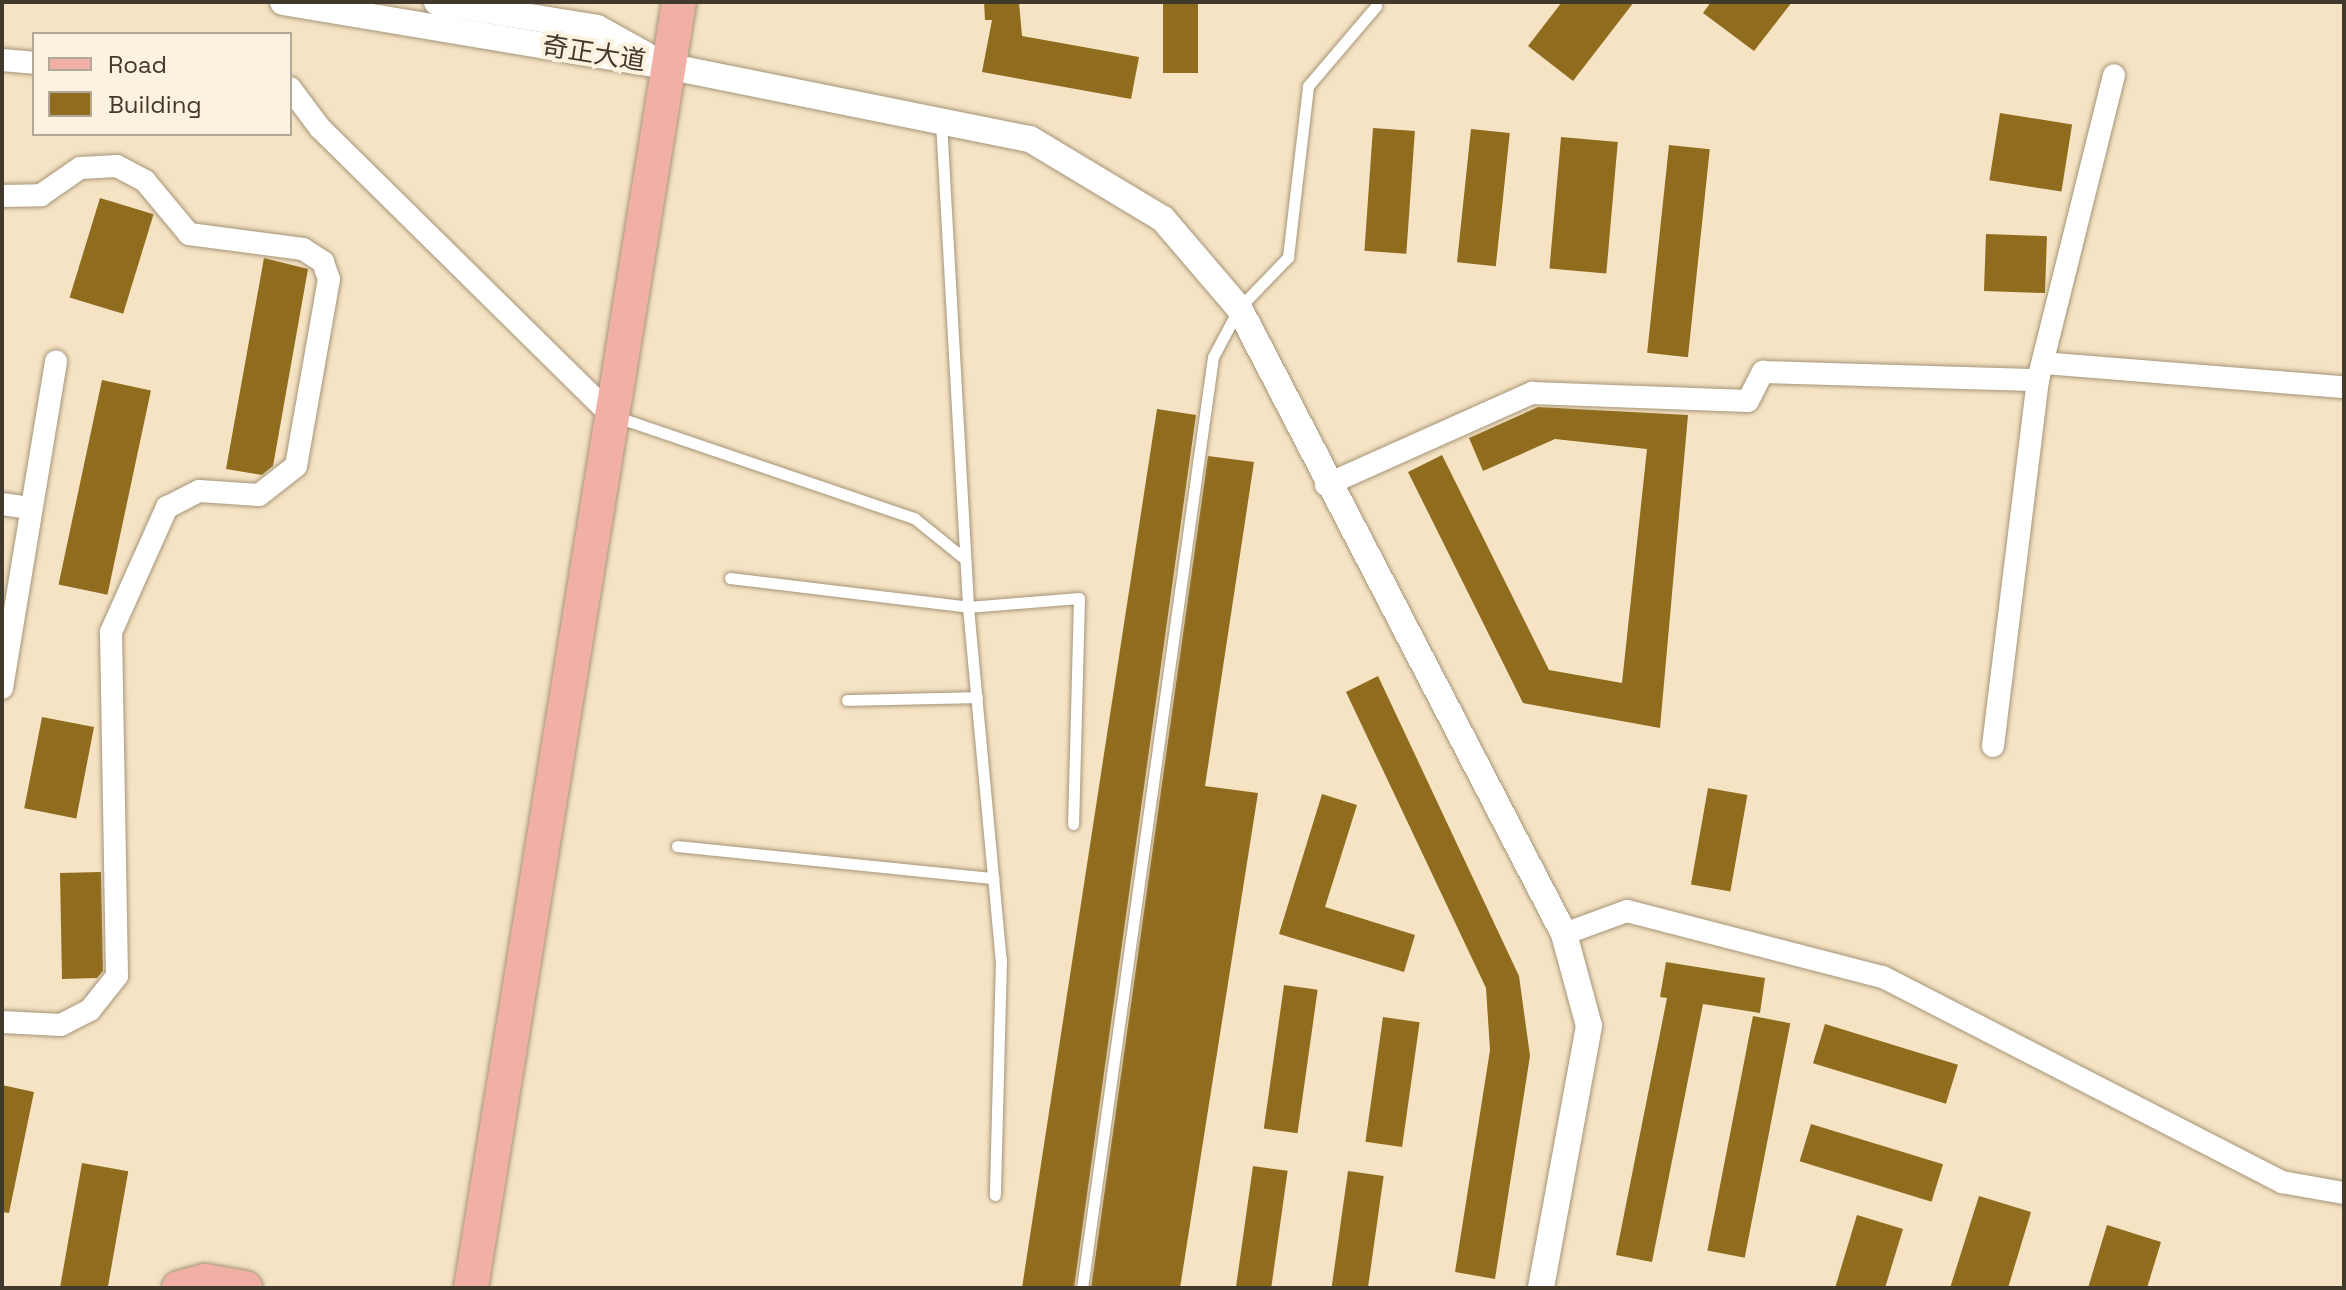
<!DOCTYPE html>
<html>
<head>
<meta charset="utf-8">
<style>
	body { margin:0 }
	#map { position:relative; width:2346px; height:1290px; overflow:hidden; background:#f5e3c4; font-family:"Space Grotesk","Noto Sans SC",sans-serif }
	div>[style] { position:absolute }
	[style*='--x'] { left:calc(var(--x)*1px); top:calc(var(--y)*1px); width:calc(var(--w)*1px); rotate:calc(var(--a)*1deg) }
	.building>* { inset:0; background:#906c1e; transform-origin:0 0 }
	.roads { filter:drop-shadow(0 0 2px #a59477) drop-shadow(0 0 2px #a59477) }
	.service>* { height:11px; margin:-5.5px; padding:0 5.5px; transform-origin:5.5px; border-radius:5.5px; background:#fff }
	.minor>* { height:22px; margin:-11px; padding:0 11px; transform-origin:11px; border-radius:11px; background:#fff }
	.tertiary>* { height:26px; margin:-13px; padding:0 13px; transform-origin:13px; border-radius:13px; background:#fff }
	.primary>* { height:34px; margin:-17px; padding:0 17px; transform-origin:17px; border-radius:17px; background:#f1b0a6 }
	span { translate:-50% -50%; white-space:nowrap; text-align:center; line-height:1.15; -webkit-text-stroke:8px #fcf2df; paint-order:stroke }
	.street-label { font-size:26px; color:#40392c }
	.frame { position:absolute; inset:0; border:4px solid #40392c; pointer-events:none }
	.legend { position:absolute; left:32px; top:32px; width:260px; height:104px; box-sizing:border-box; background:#fcf2df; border:2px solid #b1a897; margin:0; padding:10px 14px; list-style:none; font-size:24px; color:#40392c }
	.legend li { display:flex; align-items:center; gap:16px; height:40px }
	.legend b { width:40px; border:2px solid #b1a897 }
</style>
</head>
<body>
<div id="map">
	<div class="building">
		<div style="clip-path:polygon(984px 2px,1019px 2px,1022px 36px,1139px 57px,1131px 99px,982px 72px,992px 20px,985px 20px)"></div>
		<div style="left:1163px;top:2px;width:35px;height:71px"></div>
		<div style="clip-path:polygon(1562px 2px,1634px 2px,1573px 81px,1528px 46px)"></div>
		<div style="clip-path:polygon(1711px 2px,1792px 2px,1754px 51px,1703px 13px)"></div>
		<div style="left:2000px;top:113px;width:73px;height:68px;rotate:9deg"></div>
		<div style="left:1373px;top:128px;width:42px;height:123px;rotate:4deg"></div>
		<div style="left:1471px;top:129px;width:39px;height:134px;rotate:6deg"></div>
		<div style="left:1561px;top:137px;width:57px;height:132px;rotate:5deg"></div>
		<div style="left:1669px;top:145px;width:41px;height:209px;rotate:6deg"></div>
		<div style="left:100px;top:198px;width:56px;height:104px;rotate:17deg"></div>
		<div style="left:1986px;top:234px;width:61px;height:57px;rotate:2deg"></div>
		<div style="clip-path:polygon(264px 258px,308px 269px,273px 466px,262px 475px,226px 469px)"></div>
		<div style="left:102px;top:380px;width:50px;height:209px;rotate:12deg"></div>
		<div style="clip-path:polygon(1538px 407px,1688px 415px,1660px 728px,1523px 703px,1408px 472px,1442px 455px,1549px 670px,1622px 683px,1647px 449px,1555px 439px,1483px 471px,1469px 438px)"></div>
		<div style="clip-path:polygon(1157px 409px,1196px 415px,1074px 1288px,1022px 1288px)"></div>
		<div style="clip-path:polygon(1208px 456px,1254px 462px,1205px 786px,1258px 793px,1180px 1288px,1091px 1288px)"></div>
		<div style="clip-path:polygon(1378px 676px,1519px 976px,1530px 1056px,1495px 1279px,1455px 1272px,1490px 1050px,1486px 988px,1346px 692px)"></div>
		<div style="left:42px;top:717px;width:53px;height:93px;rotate:11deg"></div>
		<div style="left:1708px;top:788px;width:40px;height:98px;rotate:10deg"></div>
		<div style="clip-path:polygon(1322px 794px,1357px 805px,1325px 907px,1415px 935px,1404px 972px,1279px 934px)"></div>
		<div style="clip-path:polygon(101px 872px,103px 971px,97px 978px,62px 979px,60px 873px)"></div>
		<div style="clip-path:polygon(1666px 962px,1765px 978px,1760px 1013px,1703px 1004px,1652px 1262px,1616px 1255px,1667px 998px,1660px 997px)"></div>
		<div style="left:1284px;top:985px;width:34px;height:145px;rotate:8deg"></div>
		<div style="left:1753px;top:1016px;width:38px;height:239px;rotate:11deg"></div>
		<div style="left:1383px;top:1017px;width:37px;height:126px;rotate:8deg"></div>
		<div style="left:1825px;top:1024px;width:139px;height:41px;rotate:17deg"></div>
		<div style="clip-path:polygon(2px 1085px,34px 1092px,9px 1213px,2px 1212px)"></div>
		<div style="left:1811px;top:1124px;width:138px;height:39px;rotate:17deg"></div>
		<div style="left:82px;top:1163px;width:47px;height:127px;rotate:10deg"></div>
		<div style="left:1253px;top:1166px;width:35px;height:123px;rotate:8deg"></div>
		<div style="left:1348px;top:1171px;width:36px;height:118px;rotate:8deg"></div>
		<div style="clip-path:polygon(1979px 1196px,2031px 1212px,2008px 1288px,1950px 1288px)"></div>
		<div style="clip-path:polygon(1857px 1215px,1903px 1229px,1885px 1288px,1835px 1288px)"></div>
		<div style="clip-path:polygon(2107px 1225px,2161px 1242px,2147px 1288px,2088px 1288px)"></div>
	</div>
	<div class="roads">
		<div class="service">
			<div style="--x:941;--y:122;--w:486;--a:86.8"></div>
			<div style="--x:968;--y:607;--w:355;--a:84.7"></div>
			<div style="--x:1001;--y:960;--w:235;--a:91.5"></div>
			<div style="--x:617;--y:417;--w:314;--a:18.8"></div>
			<div style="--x:914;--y:518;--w:65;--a:38.8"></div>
			<div style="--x:730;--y:578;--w:240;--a:6.9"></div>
			<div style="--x:968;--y:607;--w:111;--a:-4.6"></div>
			<div style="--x:1079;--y:598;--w:226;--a:91.5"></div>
			<div style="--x:847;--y:700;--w:130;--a:-1.3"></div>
			<div style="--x:677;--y:846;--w:318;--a:5.8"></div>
			<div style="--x:1082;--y:1288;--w:940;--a:-81.99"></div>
			<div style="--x:1213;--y:357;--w:55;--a:-62"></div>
			<div style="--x:1239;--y:308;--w:71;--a:-46.1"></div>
			<div style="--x:1288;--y:257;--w:172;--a:-83.3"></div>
			<div style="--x:1308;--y:86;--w:105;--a:-49.6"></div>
		</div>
		<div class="minor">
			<div style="--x:2;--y:60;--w:32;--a:5"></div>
			<div style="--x:290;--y:88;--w:50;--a:53.1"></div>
			<div style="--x:320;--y:128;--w:409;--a:44.6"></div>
			<div style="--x:2;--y:196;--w:39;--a:-1"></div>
			<div style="--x:41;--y:195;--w:47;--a:-34.7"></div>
			<div style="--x:80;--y:168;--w:37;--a:-3"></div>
			<div style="--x:117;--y:166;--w:32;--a:28"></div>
			<div style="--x:145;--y:181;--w:69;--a:50.3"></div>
			<div style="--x:189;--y:234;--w:115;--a:7.5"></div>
			<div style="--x:303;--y:249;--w:24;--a:33"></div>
			<div style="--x:323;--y:262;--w:18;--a:71"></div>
			<div style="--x:329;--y:279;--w:190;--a:100"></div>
			<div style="--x:296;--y:466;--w:47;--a:141.9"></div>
			<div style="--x:259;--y:495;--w:60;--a:-176.2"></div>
			<div style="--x:199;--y:491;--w:36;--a:153"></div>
			<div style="--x:167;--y:507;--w:137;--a:114.1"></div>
			<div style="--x:111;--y:632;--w:344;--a:89"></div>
			<div style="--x:117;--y:976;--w:43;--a:128.5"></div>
			<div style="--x:90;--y:1010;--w:33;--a:153"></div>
			<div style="--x:61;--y:1025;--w:59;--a:-177.1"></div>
			<div style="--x:2043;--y:363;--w:302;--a:4.6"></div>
			<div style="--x:1326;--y:485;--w:226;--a:-24.1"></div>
			<div style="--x:1532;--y:393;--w:216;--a:2.1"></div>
			<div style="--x:1748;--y:401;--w:33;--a:-63"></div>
			<div style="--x:1763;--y:372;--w:275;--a:1.7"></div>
			<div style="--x:2;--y:504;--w:29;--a:8"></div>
			<div style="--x:2;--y:688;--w:331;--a:-80.6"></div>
			<div style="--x:1993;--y:746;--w:369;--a:-83"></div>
			<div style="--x:2038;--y:380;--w:314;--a:-76"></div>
			<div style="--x:1564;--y:934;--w:67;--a:-20.1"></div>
			<div style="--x:1627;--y:911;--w:264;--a:14.5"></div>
			<div style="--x:1883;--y:977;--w:449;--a:27.2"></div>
			<div style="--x:2282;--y:1182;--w:63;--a:10.1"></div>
		</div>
		<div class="tertiary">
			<div style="--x:283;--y:2;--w:389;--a:9.5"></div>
			<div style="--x:667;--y:66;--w:370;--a:11.4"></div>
			<div style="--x:1030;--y:139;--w:155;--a:31"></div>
			<div style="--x:1163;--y:219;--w:117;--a:49.5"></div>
			<div style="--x:1239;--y:308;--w:705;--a:62.56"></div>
			<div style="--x:1564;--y:934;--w:95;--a:74.8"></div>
			<div style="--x:1589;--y:1026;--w:266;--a:100.4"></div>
			<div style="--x:437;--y:2;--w:162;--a:9.2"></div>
			<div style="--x:597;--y:28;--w:56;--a:28.9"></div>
		</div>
		<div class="primary">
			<div style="--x:179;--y:1288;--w:27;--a:-15"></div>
			<div style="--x:205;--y:1281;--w:41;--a:9.9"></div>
			<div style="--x:471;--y:1288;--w:1303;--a:-80.81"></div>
		</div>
	</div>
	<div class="street-label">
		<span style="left:594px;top:54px;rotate:9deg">奇正大道</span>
	</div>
	<div class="frame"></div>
	<ul class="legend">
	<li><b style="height:10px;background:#f1b0a6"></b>Road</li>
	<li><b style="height:22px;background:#906c1e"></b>Building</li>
	</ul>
</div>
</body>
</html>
